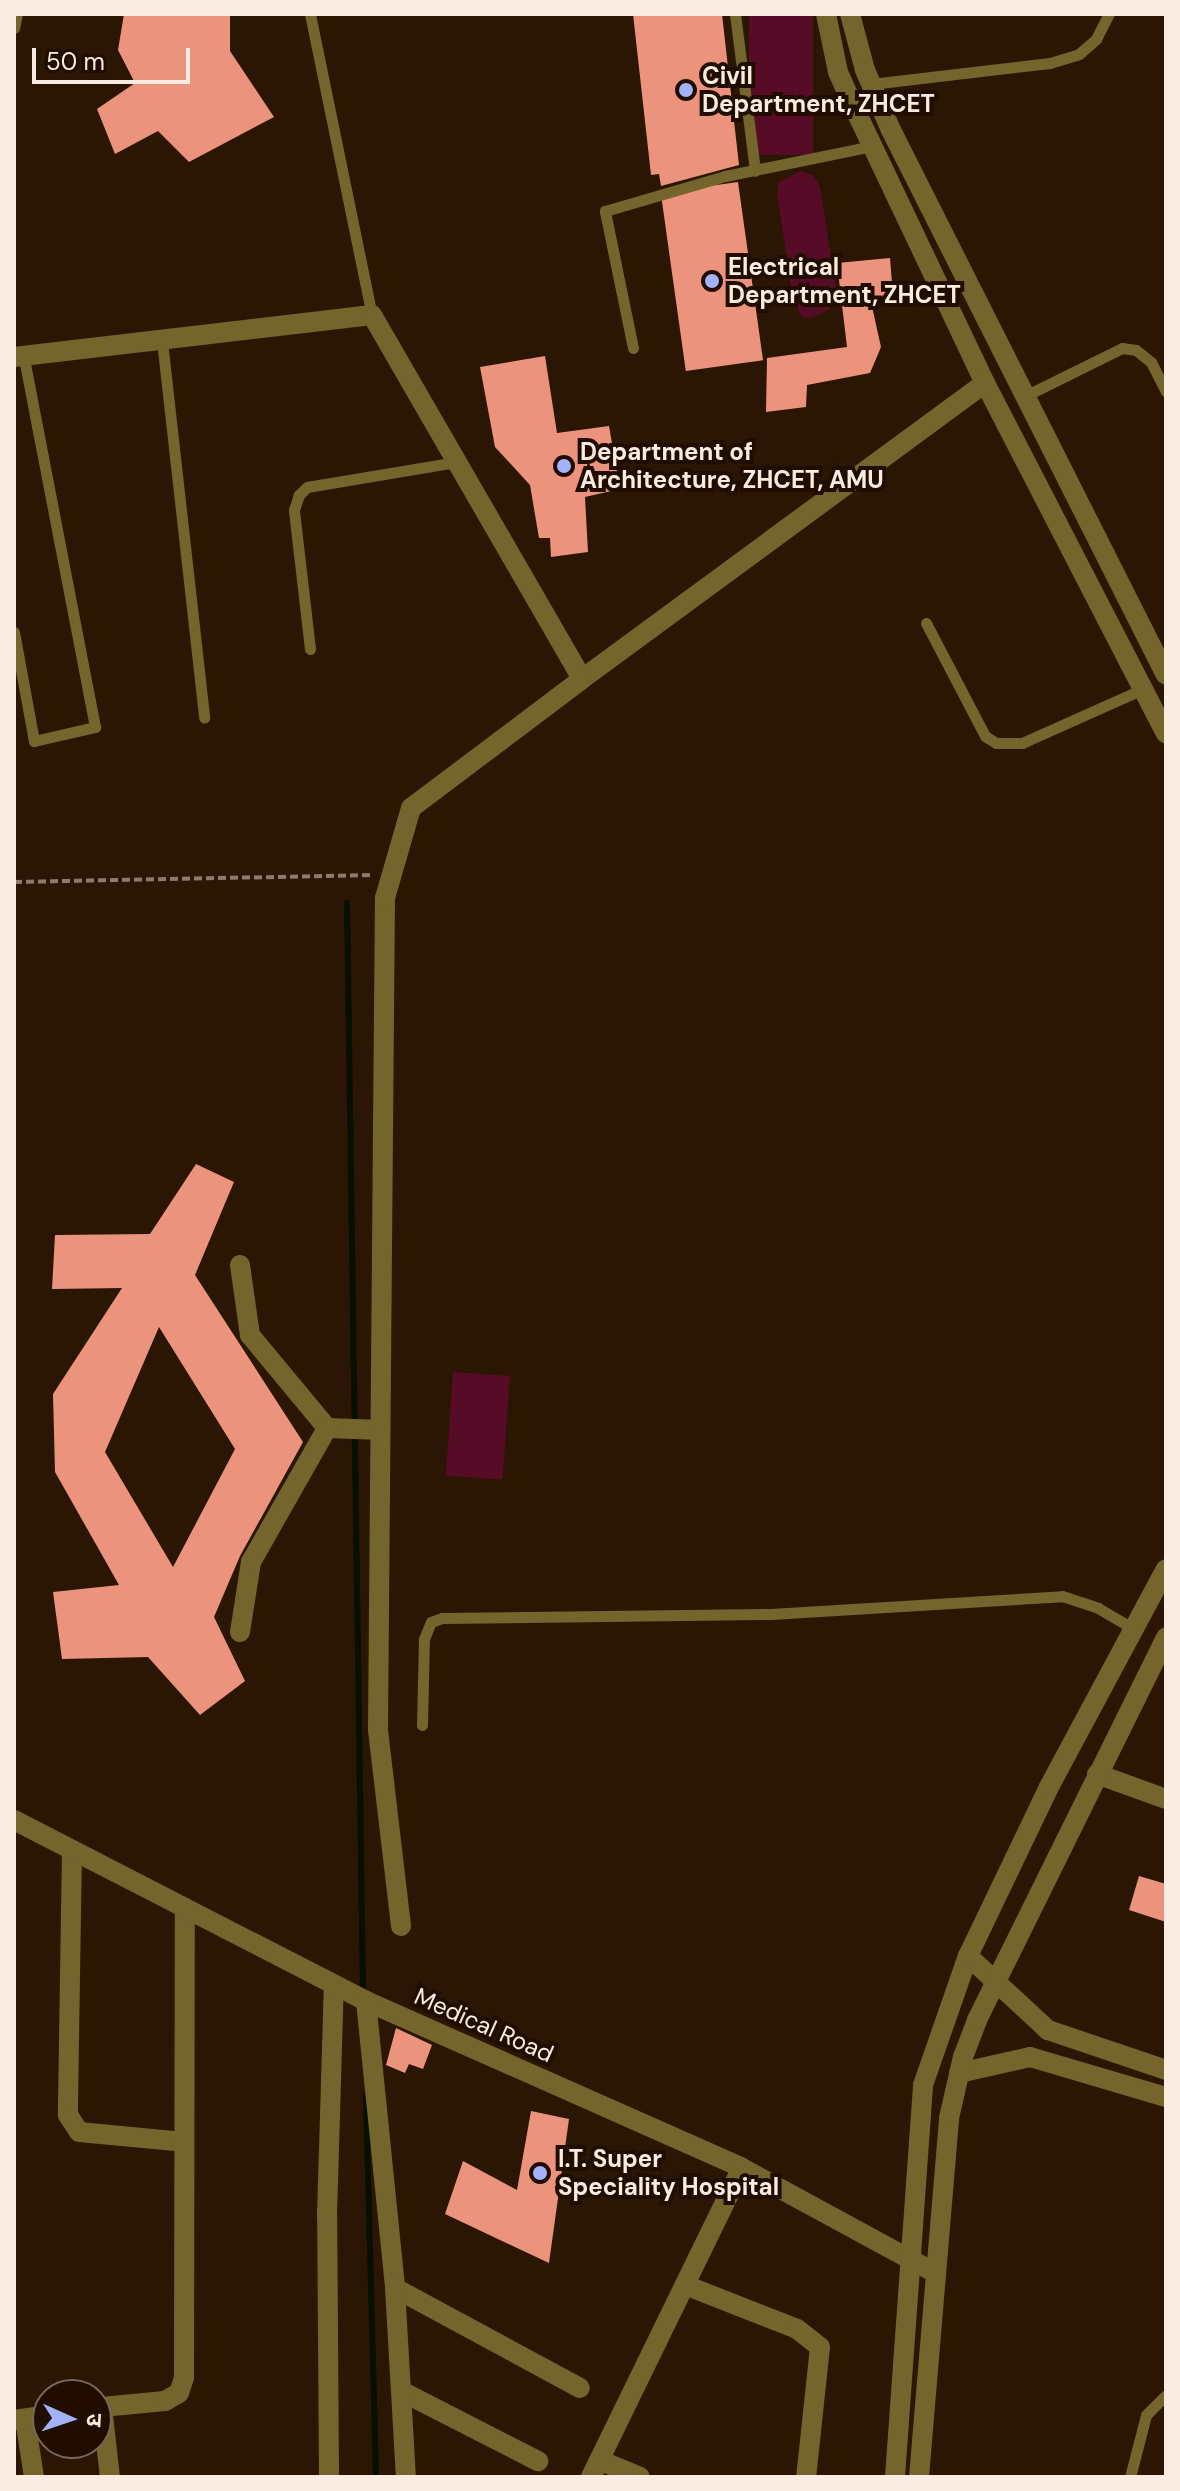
<!DOCTYPE html>
<html>
<head>
<meta charset="utf-8">
<style>
	body { margin:0 }
	#map { position:relative; width:1180px; height:2491px; overflow:hidden; background:#2a1603; font-family:"DM Sans","Noto Sans Devanagari",sans-serif }
	div>[style] { position:absolute }
	[style*='--x'] { left:calc(var(--x)*1px); top:calc(var(--y)*1px); width:calc(var(--w)*1px); rotate:calc(var(--a)*1deg) }
	.green>* { inset:0; background:#560b27; transform-origin:0 0 }
	.stream>* { height:6px; margin:-3px; padding:0 3px; transform-origin:3px; border-radius:3px; background:#090f00 }
	.building>* { inset:0; background:#ec937e; transform-origin:0 0 }
	.path>* { height:4px; margin-top:-2px; transform-origin:0; background:repeating-linear-gradient(90deg,#8c7b6b 0 8px,transparent 0 12px) }
	.service>* { height:11px; margin:-5.5px; padding:0 5.5px; transform-origin:5.5px; border-radius:5.5px; background:#74652d }
	.minor>* { height:20px; margin:-10px; padding:0 10px; transform-origin:10px; border-radius:10px; background:#74652d }
	.tertiary>* { height:20px; margin:-10px; padding:0 10px; transform-origin:10px; border-radius:10px; background:#74652d }
	.dots>* { width:22px; height:22px; translate:-50% -50%; box-sizing:border-box; border:4px solid #200d00; border-radius:50% }
	span { translate:-50% -50%; white-space:nowrap; text-align:center; line-height:1.15; -webkit-text-stroke:8px #200d00; paint-order:stroke }
	.poi-label { font-size:24px; color:#faece0; font-weight:700 }
	.left { translate:0 -50%; text-align:left }
	.street-label { font-size:24px; color:#faece0 }
	.frame { position:absolute; inset:0; border:16px solid #faece0; pointer-events:none }
	.north { position:absolute; left:32px; top:2379px; width:80px; height:80px; box-sizing:border-box; background:#200d00; border:2px solid #77665a; border-radius:50%; rotate:93deg; font-size:22px; font-weight:700; line-height:32px; text-align:center; color:#faece0 }
	.north::after { content:''; display:block; margin:auto; width:28px; height:36px; background:#a2b2fd; clip-path:polygon(50% 0,100% 100%,50% 72%,0 100%) }
	.scale { position:absolute; left:32px; top:48px; width:158px; height:36px; box-sizing:border-box; border:4px solid #faece0; border-top:0; padding-left:10px; font-size:24px; line-height:28px; white-space:nowrap; color:#faece0; -webkit-text-stroke:6px #200d00; paint-order:stroke }
</style>
</head>
<body>
<div id="map">
	<div class="green">
		<div style="left:749px;top:14px;width:64px;height:141px"></div>
		<div style="clip-path:polygon(800px 171px,813px 175px,820px 187px,837px 294px,830px 309px,812px 318px,802px 317px,793px 301px,777px 193px,779px 182px)"></div>
		<div style="left:453px;top:1372px;width:57px;height:104px;rotate:4deg"></div>
	</div>
	<div class="stream">
		<div style="--x:347;--y:903;--w:1092;--a:89.16"></div>
		<div style="--x:366;--y:2095;--w:382;--a:88.5"></div>
	</div>
	<div class="building">
		<div style="clip-path:polygon(124px 14px,230px 14px,230px 51px,274px 117px,189px 162px,158px 131px,115px 154px,97px 109px,135px 83px,118px 50px)"></div>
		<div style="clip-path:polygon(633px 14px,722px 14px,739px 165px,661px 186px,659px 174px,651px 175px)"></div>
		<div style="left:738px;top:182px;width:180px;height:78px;rotate:82deg"></div>
		<div style="clip-path:polygon(890px 258px,893px 295px,871px 302px,881px 347px,870px 373px,807px 385px,806px 407px,766px 412px,767px 358px,847px 347px,837px 263px)"></div>
		<div style="clip-path:polygon(545px 356px,557px 433px,609px 426px,620px 489px,585px 497px,588px 552px,551px 557px,550px 538px,539px 538px,530px 485px,495px 447px,480px 367px)"></div>
		<div style="clip-path:polygon(evenodd,196px 1164px,234px 1182px,195px 1275px,303px 1442px,240px 1556px,214px 1617px,245px 1681px,200px 1715px,148px 1657px,62px 1659px,53px 1592px,119px 1585px,55px 1472px,53px 1394px,122px 1288px,52px 1289px,55px 1235px,150px 1234px,196px 1164px,159px 1327px,235px 1449px,173px 1567px,105px 1452px,159px 1327px)"></div>
		<div style="clip-path:polygon(1139px 1876px,1166px 1884px,1166px 1922px,1129px 1910px)"></div>
		<div style="clip-path:polygon(396px 2028px,432px 2045px,423px 2069px,409px 2064px,405px 2073px,386px 2065px)"></div>
		<div style="clip-path:polygon(531px 2111px,569px 2119px,549px 2263px,445px 2214px,463px 2161px,517px 2190px)"></div>
	</div>
	<div class="path">
		<div style="--x:14;--y:882;--w:359;--a:-1.1"></div>
	</div>
	<div class="service">
		<div style="--x:310;--y:14;--w:307;--a:78.4"></div>
		<div style="--x:735;--y:14;--w:158;--a:82.7"></div>
		<div style="--x:14;--y:28;--w:14;--a:-78"></div>
		<div style="--x:871;--y:84;--w:180;--a:-6.7"></div>
		<div style="--x:1050;--y:63;--w:30;--a:-17"></div>
		<div style="--x:1079;--y:54;--w:23;--a:-41"></div>
		<div style="--x:1096;--y:39;--w:28;--a:-63"></div>
		<div style="--x:162;--y:341;--w:379;--a:83.6"></div>
		<div style="--x:633;--y:348;--w:140;--a:-101.6"></div>
		<div style="--x:605;--y:211;--w:125;--a:-16.3"></div>
		<div style="--x:725;--y:176;--w:151;--a:-11.5"></div>
		<div style="--x:1025;--y:396;--w:108;--a:-26.3"></div>
		<div style="--x:1122;--y:348;--w:14;--a:8"></div>
		<div style="--x:1136;--y:350;--w:19;--a:39"></div>
		<div style="--x:1151;--y:362;--w:33;--a:63"></div>
		<div style="--x:926;--y:623;--w:127;--a:62.4"></div>
		<div style="--x:985;--y:736;--w:13;--a:32"></div>
		<div style="--x:996;--y:743;--w:26;--a:0"></div>
		<div style="--x:1022;--y:743;--w:133;--a:-24.1"></div>
		<div style="--x:14;--y:632;--w:111;--a:79.6"></div>
		<div style="--x:34;--y:741;--w:63;--a:-12.9"></div>
		<div style="--x:95;--y:727;--w:375;--a:-100.9"></div>
		<div style="--x:310;--y:649;--w:140;--a:-96.6"></div>
		<div style="--x:294;--y:510;--w:16;--a:-72"></div>
		<div style="--x:299;--y:495;--w:11;--a:-45"></div>
		<div style="--x:307;--y:487;--w:152;--a:-9.5"></div>
		<div style="--x:422;--y:1725;--w:86;--a:-88.7"></div>
		<div style="--x:424;--y:1639;--w:18;--a:-68"></div>
		<div style="--x:431;--y:1622;--w:12;--a:-20"></div>
		<div style="--x:442;--y:1618;--w:329;--a:-0.7"></div>
		<div style="--x:771;--y:1614;--w:292;--a:-3.5"></div>
		<div style="--x:1062;--y:1596;--w:38;--a:18"></div>
		<div style="--x:1098;--y:1608;--w:42;--a:30.3"></div>
		<div style="--x:1130;--y:2477;--w:64;--a:-75.5"></div>
		<div style="--x:1146;--y:2415;--w:28;--a:-45"></div>
	</div>
	<div class="minor">
		<div style="--x:240;--y:1265;--w:71;--a:81.9"></div>
		<div style="--x:250;--y:1335;--w:121;--a:50.4"></div>
		<div style="--x:327;--y:1428;--w:53;--a:2.2"></div>
		<div style="--x:240;--y:1632;--w:71;--a:-81.1"></div>
		<div style="--x:251;--y:1562;--w:154;--a:-60.4"></div>
		<div style="--x:1097;--y:1774;--w:73;--a:19.9"></div>
		<div style="--x:72;--y:1850;--w:265;--a:90.9"></div>
		<div style="--x:68;--y:2115;--w:20;--a:57"></div>
		<div style="--x:79;--y:2132;--w:105;--a:5.4"></div>
		<div style="--x:685;--y:2285;--w:120;--a:21.4"></div>
		<div style="--x:797;--y:2329;--w:29;--a:38"></div>
		<div style="--x:820;--y:2347;--w:131;--a:96.1"></div>
		<div style="--x:395;--y:2288;--w:210;--a:28.4"></div>
		<div style="--x:403;--y:2392;--w:152;--a:27.1"></div>
		<div style="--x:102;--y:2407;--w:63;--a:-5.4"></div>
		<div style="--x:165;--y:2401;--w:16;--a:-30"></div>
		<div style="--x:179;--y:2393;--w:16;--a:-72"></div>
		<div style="--x:184;--y:2378;--w:467;--a:-89.9"></div>
		<div style="--x:96;--y:2408;--w:6;--a:-9"></div>
		<div style="--x:102;--y:2407;--w:70;--a:83.5"></div>
		<div style="--x:25;--y:2419;--w:59;--a:81.2"></div>
		<div style="--x:14;--y:2420;--w:34;--a:-8"></div>
		<div style="--x:599;--y:2460;--w:44;--a:22.5"></div>
		<div style="--x:329;--y:2477;--w:261;--a:-90.4"></div>
		<div style="--x:327;--y:2216;--w:230;--a:-88.3"></div>
		<div style="--x:591;--y:2477;--w:344;--a:-64"></div>
	</div>
	<div class="tertiary">
		<div style="--x:826;--y:14;--w:59;--a:78.3"></div>
		<div style="--x:838;--y:72;--w:32;--a:66"></div>
		<div style="--x:851;--y:101;--w:312;--a:64.6"></div>
		<div style="--x:985;--y:383;--w:394;--a:62.7"></div>
		<div style="--x:850;--y:14;--w:58;--a:75"></div>
		<div style="--x:865;--y:70;--w:65;--a:66.6"></div>
		<div style="--x:891;--y:130;--w:610;--a:63.23"></div>
		<div style="--x:14;--y:357;--w:360;--a:-6.7"></div>
		<div style="--x:372;--y:315;--w:420;--a:60"></div>
		<div style="--x:582;--y:679;--w:500;--a:-36.3"></div>
		<div style="--x:14;--y:1820;--w:396;--a:27.2"></div>
		<div style="--x:366;--y:2001;--w:411;--a:23.9"></div>
		<div style="--x:742;--y:2168;--w:220;--a:28.5"></div>
		<div style="--x:401;--y:1926;--w:198;--a:-96.7"></div>
		<div style="--x:378;--y:1729;--w:831;--a:-89.52"></div>
		<div style="--x:385;--y:898;--w:94;--a:-73.9"></div>
		<div style="--x:411;--y:808;--w:214;--a:-37"></div>
		<div style="--x:968;--y:1956;--w:109;--a:42.8"></div>
		<div style="--x:1048;--y:2030;--w:125;--a:18.7"></div>
		<div style="--x:366;--y:2001;--w:288;--a:84.2"></div>
		<div style="--x:395;--y:2288;--w:189;--a:86.7"></div>
		<div style="--x:959;--y:2073;--w:73;--a:-12.7"></div>
		<div style="--x:1030;--y:2057;--w:142;--a:16.4"></div>
		<div style="--x:895;--y:2477;--w:393;--a:-85.9"></div>
		<div style="--x:923;--y:2085;--w:137;--a:-70.8"></div>
		<div style="--x:968;--y:1956;--w:187;--a:-64.4"></div>
		<div style="--x:1049;--y:1787;--w:247;--a:-61.8"></div>
		<div style="--x:919;--y:2477;--w:360;--a:-85.2"></div>
		<div style="--x:949;--y:2118;--w:63;--a:-77.1"></div>
		<div style="--x:963;--y:2057;--w:40;--a:-69"></div>
		<div style="--x:977;--y:2020;--w:427;--a:-63.7"></div>
	</div>
	<div class="dots">
		<div style="left:686px;top:90px;background:#a2b2fd"></div>
		<div style="left:712px;top:281px;background:#a2b2fd"></div>
		<div style="left:564px;top:466px;background:#a2b2fd"></div>
		<div style="left:540px;top:2173px;background:#a2b2fd"></div>
	</div>
	<div class="poi-label">
		<span class="left" style="left:702px;top:90px">Civil<br>Department, ZHCET</span>
		<span class="left" style="left:728px;top:281px">Electrical<br>Department, ZHCET</span>
		<span class="left" style="left:580px;top:466px">Department of<br>Architecture, ZHCET, AMU</span>
		<span class="left" style="left:558px;top:2173px">I.T. Super<br>Speciality Hospital</span>
	</div>
	<div class="street-label">
		<span style="left:484px;top:2025px;rotate:24deg">Medical Road</span>
	</div>
	<div class="frame"></div>
	<div class="north">उ</div>
	<div class="scale">50 m</div>
</div>
</body>
</html>
